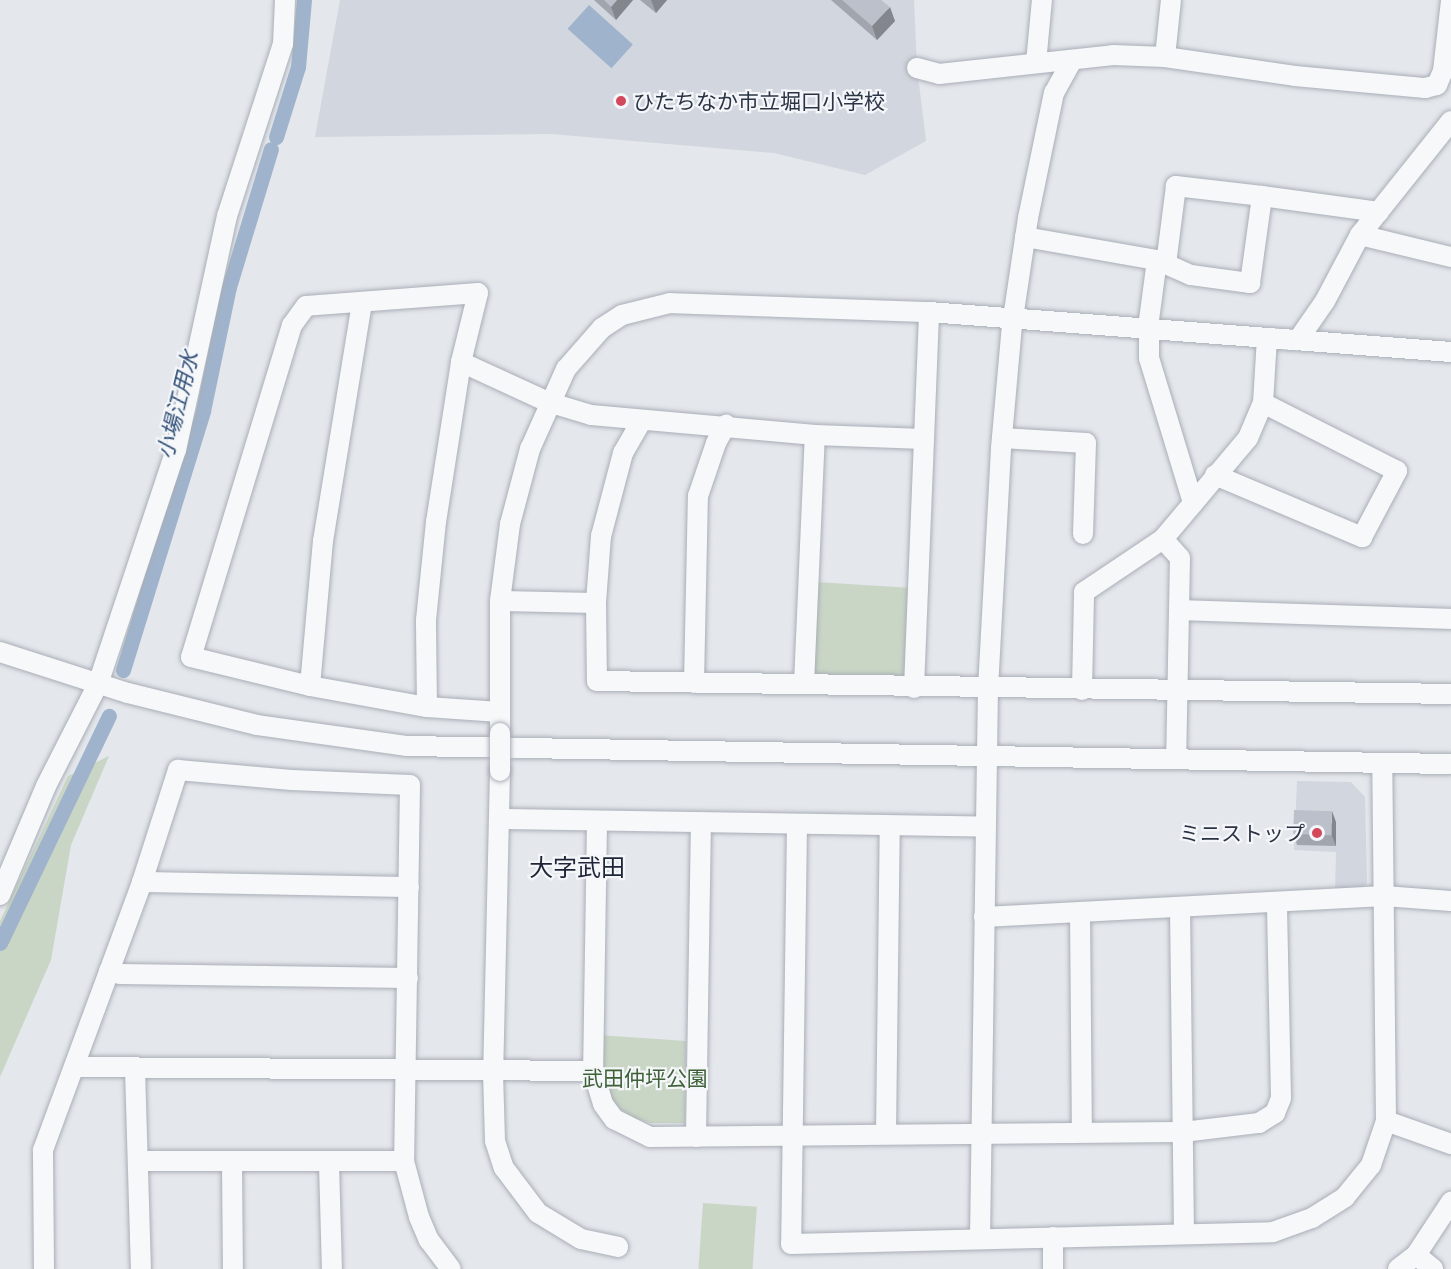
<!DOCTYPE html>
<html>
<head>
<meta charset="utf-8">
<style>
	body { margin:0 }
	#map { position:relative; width:1451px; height:1269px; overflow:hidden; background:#e4e7ec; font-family:"Asap Condensed","Noto Sans JP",sans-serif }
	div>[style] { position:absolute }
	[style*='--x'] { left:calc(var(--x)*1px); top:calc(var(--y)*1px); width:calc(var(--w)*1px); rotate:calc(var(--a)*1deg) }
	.built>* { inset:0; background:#d2d6de }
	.green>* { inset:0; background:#c9d6c5; transform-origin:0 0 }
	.water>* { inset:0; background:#9fb4cc; transform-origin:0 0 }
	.canal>* { height:15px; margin:-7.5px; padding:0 7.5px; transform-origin:7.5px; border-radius:7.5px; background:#9fb4cc }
	.roads { filter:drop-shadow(0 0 2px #a9aeb7) drop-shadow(0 0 2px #a9aeb7) }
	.minor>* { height:20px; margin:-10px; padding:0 10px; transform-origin:10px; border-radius:10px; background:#f7f8fa }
	.bridges { filter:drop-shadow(0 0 2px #a9aeb7) drop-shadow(0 0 2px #a9aeb7) }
	.minor-bridge>* { height:20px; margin:-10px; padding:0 10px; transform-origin:10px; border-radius:10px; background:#f7f8fa }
	.wall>* { inset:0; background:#a1a5ae }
	.shaded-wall>* { inset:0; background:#83868d }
	.building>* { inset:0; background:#bbc0ca; transform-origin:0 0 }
	.dots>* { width:16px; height:16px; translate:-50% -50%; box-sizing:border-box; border:3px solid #f4f6f9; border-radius:50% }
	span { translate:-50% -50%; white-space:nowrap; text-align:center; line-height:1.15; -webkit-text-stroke:4.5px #f4f6f9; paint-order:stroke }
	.poi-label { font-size:21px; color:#2b3445 }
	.left { translate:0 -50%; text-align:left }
	.right { translate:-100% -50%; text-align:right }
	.park-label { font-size:21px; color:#3f6138 }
	.water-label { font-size:22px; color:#34527a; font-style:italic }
	.quarter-label { font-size:24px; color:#1d2536 }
</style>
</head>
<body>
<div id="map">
	<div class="built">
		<div style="clip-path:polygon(340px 0,914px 0,917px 68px,926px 141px,865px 175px,774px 153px,552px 134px,315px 137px)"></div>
		<div style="clip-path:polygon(1297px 781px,1351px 782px,1365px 797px,1367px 883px,1361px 890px,1335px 891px,1336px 852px,1294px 850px)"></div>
	</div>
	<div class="green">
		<div style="clip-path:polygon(816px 582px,912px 588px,908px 679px,816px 680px,812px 672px)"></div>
		<div style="clip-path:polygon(109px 756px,71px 845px,51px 960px,0 1077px,0 921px,68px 776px)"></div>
		<div style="clip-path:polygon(598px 1035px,686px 1041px,685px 1123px,651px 1123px,630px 1117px,612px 1102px,600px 1068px)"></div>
		<div style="left:703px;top:1203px;width:54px;height:66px;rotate:4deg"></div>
	</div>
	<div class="water">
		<div style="left:589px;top:5px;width:59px;height:32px;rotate:42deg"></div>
	</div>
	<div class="canal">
		<div style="--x:276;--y:137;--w:73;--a:-72.6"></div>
		<div style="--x:298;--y:67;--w:67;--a:-84.9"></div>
		<div style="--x:123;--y:670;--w:271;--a:-72.8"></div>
		<div style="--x:203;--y:411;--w:127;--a:-78.2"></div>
		<div style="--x:229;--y:287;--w:144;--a:-73.1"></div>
		<div style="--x:0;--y:943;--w:252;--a:-64.4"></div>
	</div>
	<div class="roads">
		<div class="minor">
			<div style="--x:1165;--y:57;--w:57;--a:-84"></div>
			<div style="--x:1036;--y:63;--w:63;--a:-84.6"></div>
			<div style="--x:917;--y:68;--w:23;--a:15"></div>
			<div style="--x:939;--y:74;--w:175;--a:-6.2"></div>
			<div style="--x:1113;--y:55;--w:52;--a:2.2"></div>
			<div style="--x:1165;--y:57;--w:131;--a:8.3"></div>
			<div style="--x:1295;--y:76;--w:131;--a:5.3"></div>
			<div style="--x:1425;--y:88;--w:12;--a:-14"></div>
			<div style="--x:1437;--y:85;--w:15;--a:-67"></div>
			<div style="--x:1443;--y:71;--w:70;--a:-83.5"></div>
			<div style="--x:1262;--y:196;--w:118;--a:7.8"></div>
			<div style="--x:1360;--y:235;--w:94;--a:13.6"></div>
			<div style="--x:1025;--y:237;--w:134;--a:9.9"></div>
			<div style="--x:1157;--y:260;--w:37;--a:24"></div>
			<div style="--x:1191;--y:275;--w:60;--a:7.7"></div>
			<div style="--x:1250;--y:283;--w:88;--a:-82.1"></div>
			<div style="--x:1262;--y:196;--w:87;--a:-173.4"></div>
			<div style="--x:1176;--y:186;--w:79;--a:97.3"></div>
			<div style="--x:1157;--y:260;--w:61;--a:97.6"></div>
			<div style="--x:1149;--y:320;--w:38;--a:90"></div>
			<div style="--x:1149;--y:358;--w:152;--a:73.1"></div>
			<div style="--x:461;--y:362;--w:96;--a:24.7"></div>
			<div style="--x:548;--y:402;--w:45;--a:16.8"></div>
			<div style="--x:591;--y:415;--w:225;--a:5.1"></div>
			<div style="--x:815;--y:435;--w:109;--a:2.1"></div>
			<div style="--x:642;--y:420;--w:38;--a:120"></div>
			<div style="--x:623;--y:453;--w:86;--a:104.8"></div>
			<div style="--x:601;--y:536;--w:67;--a:94.3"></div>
			<div style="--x:596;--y:603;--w:78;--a:89.3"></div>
			<div style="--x:597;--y:681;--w:854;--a:0.87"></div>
			<div style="--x:1002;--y:438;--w:84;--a:3.4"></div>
			<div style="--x:1086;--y:443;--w:91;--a:91.9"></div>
			<div style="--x:1215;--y:475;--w:160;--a:22.9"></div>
			<div style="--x:1362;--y:537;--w:75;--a:-62.1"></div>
			<div style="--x:1397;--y:471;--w:150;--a:-153.1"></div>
			<div style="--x:1163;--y:539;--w:25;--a:48"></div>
			<div style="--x:1180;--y:558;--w:201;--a:91.1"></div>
			<div style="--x:500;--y:601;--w:96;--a:1.2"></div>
			<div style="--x:1180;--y:610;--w:271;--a:1.9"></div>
			<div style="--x:0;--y:652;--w:134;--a:17.8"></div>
			<div style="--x:128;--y:693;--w:133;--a:13.9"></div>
			<div style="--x:257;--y:725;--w:151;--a:8"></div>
			<div style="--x:407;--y:746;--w:1044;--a:0.99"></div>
			<div style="--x:694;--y:683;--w:187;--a:-88.8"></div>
			<div style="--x:698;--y:496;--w:56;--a:-71.2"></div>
			<div style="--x:716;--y:443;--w:21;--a:-61"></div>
			<div style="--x:804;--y:684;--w:249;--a:-87.5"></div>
			<div style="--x:310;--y:686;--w:146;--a:-84.9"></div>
			<div style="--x:323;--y:541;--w:241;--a:-80.7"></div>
			<div style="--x:914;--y:688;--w:376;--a:-87.7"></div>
			<div style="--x:1082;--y:690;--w:98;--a:-88.8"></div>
			<div style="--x:1084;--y:592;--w:95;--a:-33.9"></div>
			<div style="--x:1163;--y:539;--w:132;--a:-49.9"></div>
			<div style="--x:1248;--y:438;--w:38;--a:-67"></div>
			<div style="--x:1263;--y:403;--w:65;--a:-86.5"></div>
			<div style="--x:1267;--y:338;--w:31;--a:4"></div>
			<div style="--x:1298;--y:340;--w:47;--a:-55.3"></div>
			<div style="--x:1325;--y:301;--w:75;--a:-62.1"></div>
			<div style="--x:1360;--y:235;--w:146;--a:-51.4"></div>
			<div style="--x:427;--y:707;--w:87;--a:-90.7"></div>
			<div style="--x:426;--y:620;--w:99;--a:-84.2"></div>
			<div style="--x:436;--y:522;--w:162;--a:-81.1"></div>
			<div style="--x:461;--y:362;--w:71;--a:-76.2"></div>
			<div style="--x:478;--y:293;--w:172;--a:175.7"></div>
			<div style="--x:306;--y:306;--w:24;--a:126"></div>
			<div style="--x:292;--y:325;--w:347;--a:106.9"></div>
			<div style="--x:191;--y:657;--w:122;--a:13.7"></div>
			<div style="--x:310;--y:686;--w:119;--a:10.2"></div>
			<div style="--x:427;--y:707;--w:73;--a:3.9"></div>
			<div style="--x:500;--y:733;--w:132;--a:-90"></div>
			<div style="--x:500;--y:601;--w:78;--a:-82.6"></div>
			<div style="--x:510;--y:524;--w:78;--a:-75.1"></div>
			<div style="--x:530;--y:449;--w:88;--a:-65.8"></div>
			<div style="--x:566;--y:369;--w:55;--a:-48.7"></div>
			<div style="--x:602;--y:328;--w:24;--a:-33"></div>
			<div style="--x:622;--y:315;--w:49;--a:-14"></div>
			<div style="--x:670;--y:303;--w:259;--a:2"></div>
			<div style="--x:929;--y:312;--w:524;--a:4.38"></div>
			<div style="--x:500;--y:771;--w:302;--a:91.3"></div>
			<div style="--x:493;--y:1073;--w:68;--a:88.3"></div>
			<div style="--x:495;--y:1141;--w:28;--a:72"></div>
			<div style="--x:504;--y:1168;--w:56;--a:52.9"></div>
			<div style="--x:538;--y:1213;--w:50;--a:31.2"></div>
			<div style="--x:581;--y:1239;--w:38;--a:12"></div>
			<div style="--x:500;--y:819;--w:485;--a:0.9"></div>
			<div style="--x:597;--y:822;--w:249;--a:90.9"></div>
			<div style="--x:593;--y:1071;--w:34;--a:73"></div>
			<div style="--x:603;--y:1104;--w:19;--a:54"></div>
			<div style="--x:614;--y:1119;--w:40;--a:26.6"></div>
			<div style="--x:650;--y:1137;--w:533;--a:-0.54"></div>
			<div style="--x:1183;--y:1132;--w:77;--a:-6.8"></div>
			<div style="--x:1259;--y:1123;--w:19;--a:-32"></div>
			<div style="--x:1275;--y:1113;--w:16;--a:-68"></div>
			<div style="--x:1281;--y:1098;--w:195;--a:-91.2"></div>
			<div style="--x:797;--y:825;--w:419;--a:90.8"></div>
			<div style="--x:791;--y:1244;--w:482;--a:-1.4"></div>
			<div style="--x:1273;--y:1232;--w:41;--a:-19.7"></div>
			<div style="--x:1312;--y:1218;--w:39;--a:-32"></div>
			<div style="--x:1345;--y:1197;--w:41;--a:-50.9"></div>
			<div style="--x:1371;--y:1165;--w:46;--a:-71.2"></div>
			<div style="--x:1386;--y:1121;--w:357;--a:-90.6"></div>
			<div style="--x:142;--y:882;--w:267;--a:1.1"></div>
			<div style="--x:0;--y:895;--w:118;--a:-67.1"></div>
			<div style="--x:46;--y:786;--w:114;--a:-63"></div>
			<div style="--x:98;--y:684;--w:247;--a:-71.6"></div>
			<div style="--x:176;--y:450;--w:239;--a:-77.7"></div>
			<div style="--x:227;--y:216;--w:181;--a:-72"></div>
			<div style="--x:283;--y:44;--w:44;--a:-87.4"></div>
			<div style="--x:1180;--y:907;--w:327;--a:89.3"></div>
			<div style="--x:1080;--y:913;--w:219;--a:89.5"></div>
			<div style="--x:984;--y:917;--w:401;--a:-3"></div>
			<div style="--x:1384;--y:896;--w:67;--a:4.3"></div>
			<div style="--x:109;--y:971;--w:11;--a:15"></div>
			<div style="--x:120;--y:974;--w:288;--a:0.8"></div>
			<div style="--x:74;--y:1067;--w:519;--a:0.44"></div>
			<div style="--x:135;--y:1069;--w:200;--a:88.3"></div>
			<div style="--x:1386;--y:1121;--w:69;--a:19.5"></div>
			<div style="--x:886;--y:1134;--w:307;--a:-89.3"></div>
			<div style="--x:696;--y:1137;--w:312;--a:-89.1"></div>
			<div style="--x:139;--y:1161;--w:265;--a:0"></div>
			<div style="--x:232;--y:1163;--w:106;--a:89.5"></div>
			<div style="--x:329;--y:1164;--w:105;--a:88.4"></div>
			<div style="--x:1053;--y:1237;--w:32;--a:90"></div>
			<div style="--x:980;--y:1239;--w:550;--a:-89.17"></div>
			<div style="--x:988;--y:689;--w:241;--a:-86.9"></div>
			<div style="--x:1001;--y:448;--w:123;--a:-84.9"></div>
			<div style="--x:1012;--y:325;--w:108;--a:-81.5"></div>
			<div style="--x:1028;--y:218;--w:128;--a:-78.3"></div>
			<div style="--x:1054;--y:93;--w:38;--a:-61"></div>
			<div style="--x:1416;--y:1255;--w:22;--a:39"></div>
			<div style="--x:44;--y:1269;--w:119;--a:-90.5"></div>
			<div style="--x:43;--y:1150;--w:286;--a:-69.7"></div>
			<div style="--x:142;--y:882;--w:118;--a:-72.2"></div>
			<div style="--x:178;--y:770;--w:114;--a:5"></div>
			<div style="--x:292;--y:780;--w:118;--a:2.4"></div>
			<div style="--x:410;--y:785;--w:376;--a:90.9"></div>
			<div style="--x:404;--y:1161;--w:58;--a:75"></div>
			<div style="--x:419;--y:1217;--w:25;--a:67"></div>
			<div style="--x:429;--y:1240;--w:36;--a:53"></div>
			<div style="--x:1398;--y:1269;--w:23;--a:-38"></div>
			<div style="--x:1416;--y:1255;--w:64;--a:-56.6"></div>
		</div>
	</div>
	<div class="bridges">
		<div class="minor-bridge">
			<div style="--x:500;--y:771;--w:38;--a:-90"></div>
		</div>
	</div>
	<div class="wall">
		<div style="clip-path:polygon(594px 0,633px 0,616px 20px)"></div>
		<div style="clip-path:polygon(640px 0,667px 0,656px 13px)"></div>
		<div style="clip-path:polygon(831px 0,881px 0,895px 21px,877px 40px)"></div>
		<div style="clip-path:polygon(1336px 822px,1336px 846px,1297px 845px,1294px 834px)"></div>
	</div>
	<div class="shaded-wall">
		<div style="clip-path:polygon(617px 0,633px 0,616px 20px,611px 7px)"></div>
		<div style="clip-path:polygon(651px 0,667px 0,656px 13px)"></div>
		<div style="clip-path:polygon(890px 7px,895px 21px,877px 40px,872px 26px)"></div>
		<div style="clip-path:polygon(1332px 811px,1336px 822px,1336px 846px,1332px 836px)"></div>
	</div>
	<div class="building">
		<div style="clip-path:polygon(604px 0,617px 0,611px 7px)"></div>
		<div style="clip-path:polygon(842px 0,881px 0,890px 7px,872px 26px)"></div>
		<div style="left:1294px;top:810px;width:38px;height:24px;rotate:2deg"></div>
	</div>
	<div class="dots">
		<div style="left:621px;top:101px;background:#d1495b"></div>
		<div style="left:1317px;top:833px;background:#d1495b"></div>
	</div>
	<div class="poi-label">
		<span class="left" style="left:633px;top:101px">ひたちなか市立堀口小学校</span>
		<span class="right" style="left:1305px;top:833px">ミニストップ</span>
	</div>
	<div class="park-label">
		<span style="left:645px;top:1078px">武田仲坪公園</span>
	</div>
	<div class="water-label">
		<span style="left:178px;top:405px;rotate:-76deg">小場江用水</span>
	</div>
	<div class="quarter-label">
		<span style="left:577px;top:868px">大字武田</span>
	</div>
</div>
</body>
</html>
